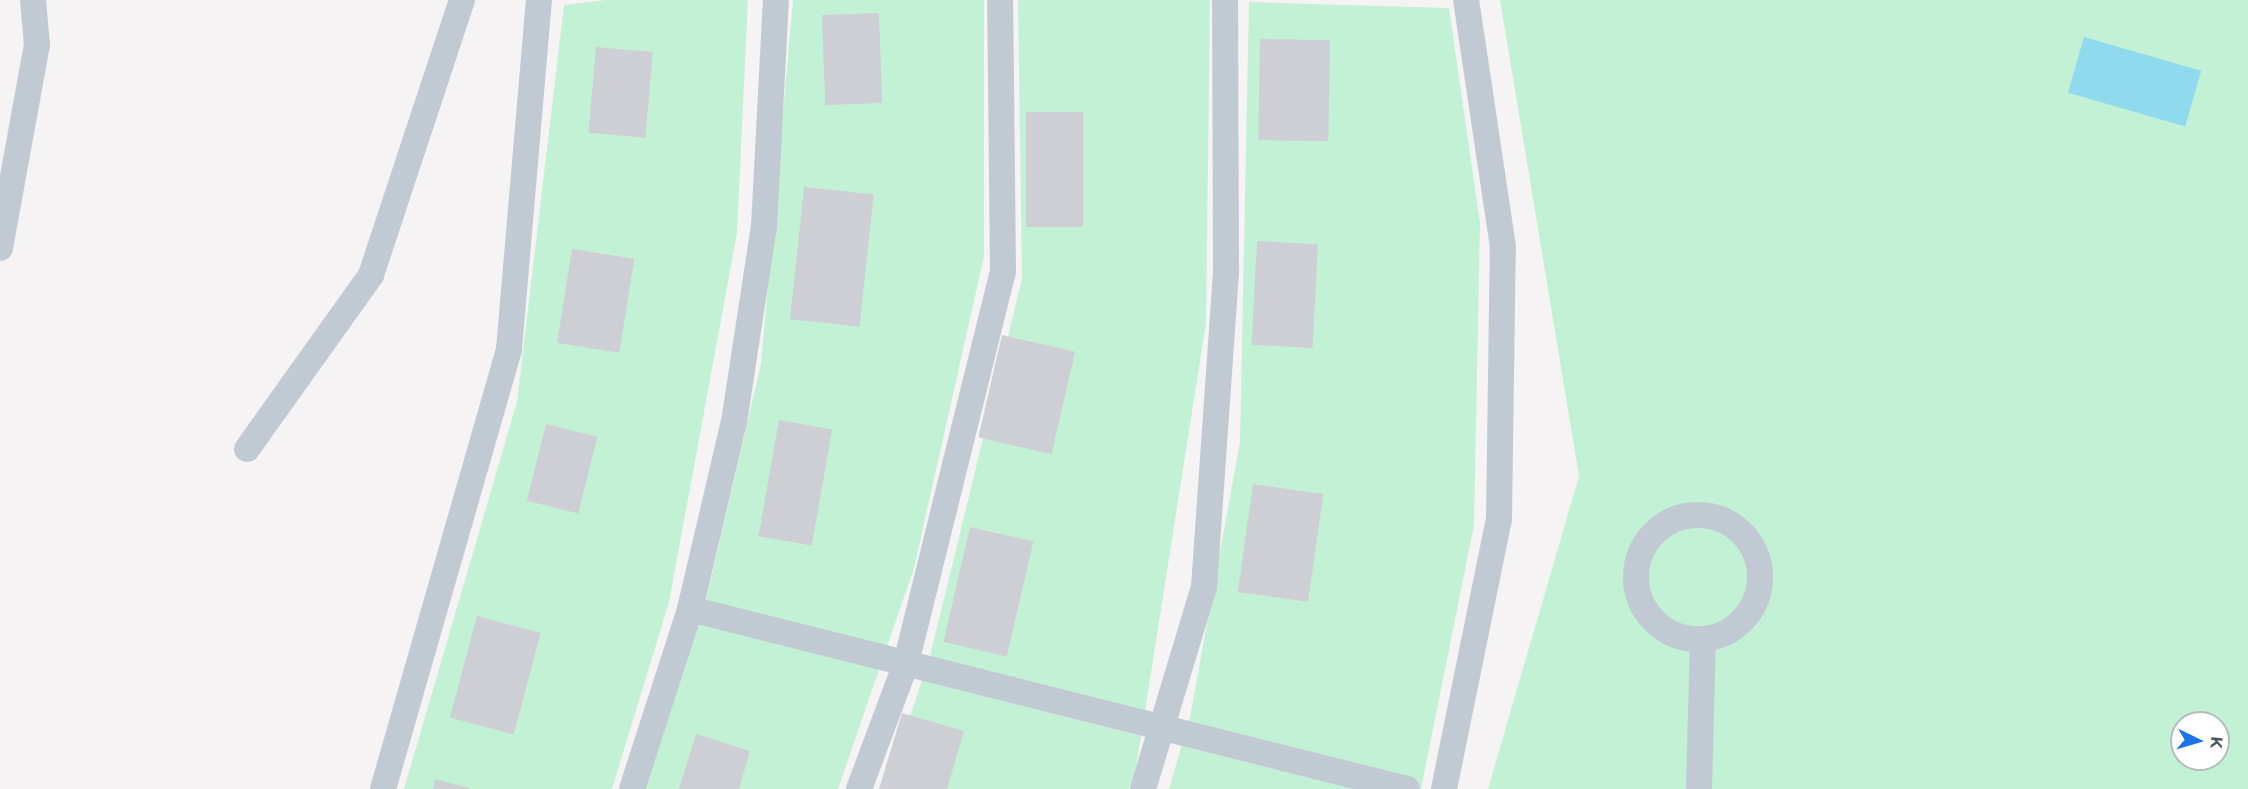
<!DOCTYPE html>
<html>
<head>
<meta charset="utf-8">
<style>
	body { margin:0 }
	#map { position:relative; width:2248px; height:789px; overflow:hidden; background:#f5f3f3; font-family:Montserrat,sans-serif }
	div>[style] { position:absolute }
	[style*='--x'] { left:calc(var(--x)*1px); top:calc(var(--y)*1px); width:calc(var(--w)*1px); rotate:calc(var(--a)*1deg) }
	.green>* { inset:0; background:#c3f1d5 }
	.water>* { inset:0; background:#90daee; transform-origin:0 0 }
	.building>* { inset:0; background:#cdcfd5; transform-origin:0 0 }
	.street>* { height:26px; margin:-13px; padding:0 13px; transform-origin:13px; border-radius:13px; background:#c1cad2 }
	.street>.ring { margin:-13px; padding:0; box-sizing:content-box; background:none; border:26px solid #c1cad2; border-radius:50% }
	span { translate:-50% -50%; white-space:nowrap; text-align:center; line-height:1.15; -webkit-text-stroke:4.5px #fff; paint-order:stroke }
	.north { position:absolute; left:2170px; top:711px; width:60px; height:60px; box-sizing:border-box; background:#fff; border:2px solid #b7bbc0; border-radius:50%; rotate:95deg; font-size:16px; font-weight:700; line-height:24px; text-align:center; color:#4a5661 }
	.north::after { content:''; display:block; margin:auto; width:21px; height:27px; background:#1a73e8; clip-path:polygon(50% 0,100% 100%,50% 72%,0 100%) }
</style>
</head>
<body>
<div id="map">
	<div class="green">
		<div style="clip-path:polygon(606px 0,748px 0,737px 233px,669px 602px,612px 789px,404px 789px,517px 402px,564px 5px)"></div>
		<div style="clip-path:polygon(793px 0,984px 0,984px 256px,914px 568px,838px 789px,645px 789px,707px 596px,761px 364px)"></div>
		<div style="clip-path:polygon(1018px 0,1210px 0,1206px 323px,1136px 768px,1129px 789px,886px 789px,930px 656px,1022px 279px)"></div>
		<div style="clip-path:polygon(evenodd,1500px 0,2248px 0,2248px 789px,1488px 789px,1579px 476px,1500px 0,2182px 723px,2218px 723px,2218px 759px,2182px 759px,2182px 723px)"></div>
		<div style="clip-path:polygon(1249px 2px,1449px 8px,1480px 223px,1474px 525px,1421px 789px,1169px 789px,1190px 717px,1240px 442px)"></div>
	</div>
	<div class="water">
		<div style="left:2084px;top:37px;width:122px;height:58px;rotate:16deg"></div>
	</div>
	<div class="building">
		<div style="left:879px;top:13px;width:90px;height:57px;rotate:88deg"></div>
		<div style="left:1260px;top:39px;width:70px;height:101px;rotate:1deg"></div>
		<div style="left:596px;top:47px;width:57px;height:86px;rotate:5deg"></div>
		<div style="left:1026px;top:112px;width:57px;height:115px"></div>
		<div style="left:804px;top:187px;width:70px;height:133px;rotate:6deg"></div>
		<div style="left:1257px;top:241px;width:61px;height:104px;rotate:3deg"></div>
		<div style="left:572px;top:249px;width:63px;height:95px;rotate:9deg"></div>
		<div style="left:1002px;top:335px;width:75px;height:105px;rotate:13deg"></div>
		<div style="left:779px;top:420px;width:54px;height:118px;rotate:10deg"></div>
		<div style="left:546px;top:424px;width:53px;height:79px;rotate:14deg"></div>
		<div style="left:1253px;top:484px;width:71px;height:109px;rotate:8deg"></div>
		<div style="left:970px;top:527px;width:65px;height:118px;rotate:13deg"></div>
		<div style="left:477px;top:616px;width:66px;height:105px;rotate:15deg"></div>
		<div style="clip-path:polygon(902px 713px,964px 731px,947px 789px,879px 789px)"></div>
		<div style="clip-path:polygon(696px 734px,750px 751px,739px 789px,679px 789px)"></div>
		<div style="clip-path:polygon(435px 779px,469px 788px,469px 789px,433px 789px)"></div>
	</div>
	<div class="street">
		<div style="--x:0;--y:248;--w:206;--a:-79.7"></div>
		<div style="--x:37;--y:45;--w:45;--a:-95.1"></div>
		<div style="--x:247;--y:449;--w:214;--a:-54.5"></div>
		<div style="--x:371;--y:275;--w:290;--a:-71.7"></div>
		<div class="ring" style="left:1636px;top:515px;width:98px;height:98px"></div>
		<div style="--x:690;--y:609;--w:739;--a:14.09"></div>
		<div style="--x:383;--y:789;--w:458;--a:-74"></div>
		<div style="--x:509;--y:349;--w:350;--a:-85.1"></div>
		<div style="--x:632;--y:789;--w:189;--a:-72.1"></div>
		<div style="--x:690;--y:609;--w:192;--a:-76.8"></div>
		<div style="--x:734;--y:422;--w:197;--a:-81.3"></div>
		<div style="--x:764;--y:227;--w:227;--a:-87"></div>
		<div style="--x:859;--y:789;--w:134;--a:-69.5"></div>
		<div style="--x:906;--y:663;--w:403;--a:-76.1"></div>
		<div style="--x:1003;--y:272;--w:272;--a:-90.6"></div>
		<div style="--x:1143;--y:789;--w:211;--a:-73.2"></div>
		<div style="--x:1204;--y:587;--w:315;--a:-86"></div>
		<div style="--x:1226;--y:273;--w:273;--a:-90.2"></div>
		<div style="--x:1444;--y:789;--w:276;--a:-78.5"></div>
		<div style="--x:1499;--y:519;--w:272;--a:-89.2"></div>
		<div style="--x:1503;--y:247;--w:250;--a:-98.5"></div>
		<div style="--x:1699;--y:789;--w:149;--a:-88.5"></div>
	</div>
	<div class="north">K</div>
</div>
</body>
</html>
